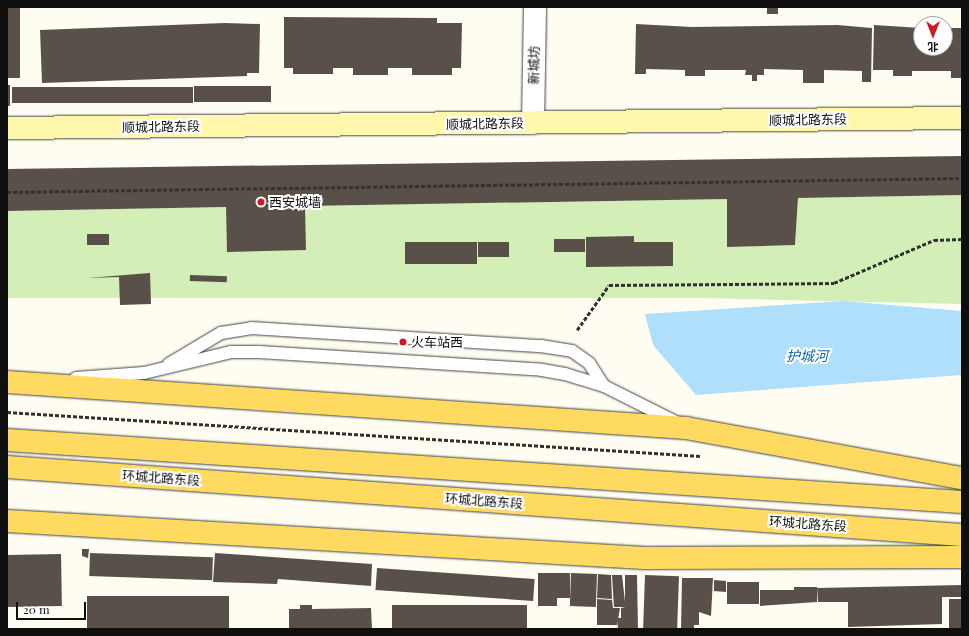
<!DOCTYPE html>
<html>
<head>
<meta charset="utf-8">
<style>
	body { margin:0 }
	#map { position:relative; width:969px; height:636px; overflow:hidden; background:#fffcf1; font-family:"Playfair Display","Noto Sans SC",serif }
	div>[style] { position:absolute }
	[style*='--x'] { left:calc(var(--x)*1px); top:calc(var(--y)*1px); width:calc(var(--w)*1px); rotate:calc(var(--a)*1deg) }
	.green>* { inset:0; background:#d3eeb6 }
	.water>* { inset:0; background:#b0dffc }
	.building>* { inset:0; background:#59504a; transform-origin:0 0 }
	.path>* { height:2.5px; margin-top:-1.25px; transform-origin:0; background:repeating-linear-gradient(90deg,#313131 0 4px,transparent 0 6px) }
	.roads { filter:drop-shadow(0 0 1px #424242) drop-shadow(0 0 1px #424242) }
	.lane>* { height:12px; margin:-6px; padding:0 6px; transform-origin:6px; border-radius:6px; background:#fff }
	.street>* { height:22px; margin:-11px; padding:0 11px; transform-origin:11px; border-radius:11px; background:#fff }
	.secondary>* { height:22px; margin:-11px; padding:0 11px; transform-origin:11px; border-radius:11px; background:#fff7ac }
	.primary>* { height:22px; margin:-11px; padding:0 11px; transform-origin:11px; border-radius:11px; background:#ffda61 }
	.dots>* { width:11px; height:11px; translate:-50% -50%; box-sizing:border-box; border:2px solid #fff; border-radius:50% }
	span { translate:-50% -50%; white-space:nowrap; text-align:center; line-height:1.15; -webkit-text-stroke:4px #fff; paint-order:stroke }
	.street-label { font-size:13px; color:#0f0f0f }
	.poi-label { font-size:13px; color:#0f0f0f }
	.left { translate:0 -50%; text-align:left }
	.water-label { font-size:14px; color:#0c65ae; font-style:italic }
	.frame { position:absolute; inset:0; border:8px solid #0f0f0f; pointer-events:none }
	.north { position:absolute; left:913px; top:16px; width:40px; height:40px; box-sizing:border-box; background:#fff; border:1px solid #9f9f9f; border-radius:50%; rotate:180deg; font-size:11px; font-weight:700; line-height:16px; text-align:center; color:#0f0f0f }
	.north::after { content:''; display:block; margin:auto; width:14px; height:18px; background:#cd1920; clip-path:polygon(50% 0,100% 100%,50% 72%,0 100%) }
	.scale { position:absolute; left:16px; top:602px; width:70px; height:18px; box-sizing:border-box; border:2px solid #0f0f0f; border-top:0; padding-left:5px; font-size:12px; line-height:14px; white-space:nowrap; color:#0f0f0f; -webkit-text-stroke:3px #fff; paint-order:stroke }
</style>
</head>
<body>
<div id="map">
	<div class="green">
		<div style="clip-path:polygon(962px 195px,962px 304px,701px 298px,7px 298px,7px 211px,226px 207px,227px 252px,305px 206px,727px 199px,727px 247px,795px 245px,798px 198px)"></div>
	</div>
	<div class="water">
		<div style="clip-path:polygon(843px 301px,962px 311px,962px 375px,696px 395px,653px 345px,645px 314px)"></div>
	</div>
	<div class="building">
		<div style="left:7px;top:7px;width:13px;height:71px"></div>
		<div style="left:767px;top:7px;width:11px;height:7px"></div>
		<div style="clip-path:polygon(284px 17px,437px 18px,437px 23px,462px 23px,461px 68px,452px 68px,452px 75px,412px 75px,412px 68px,388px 68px,388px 75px,353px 75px,353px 68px,333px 68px,333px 74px,293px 74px,293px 68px,284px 68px)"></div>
		<div style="clip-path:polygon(225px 23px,260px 24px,259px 73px,247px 73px,247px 76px,42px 83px,40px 30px)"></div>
		<div style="clip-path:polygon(636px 24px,692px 27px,837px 25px,872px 28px,871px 82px,862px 82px,862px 71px,824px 70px,824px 83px,803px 83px,803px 70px,764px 69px,764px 75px,757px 75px,757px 81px,752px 81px,752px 75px,745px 75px,746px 70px,705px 70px,705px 76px,685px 76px,685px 70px,646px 69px,646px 74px,635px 74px)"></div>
		<div style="clip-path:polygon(874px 25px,921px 28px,921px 48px,945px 48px,945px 28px,962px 28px,962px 78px,951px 78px,951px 71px,912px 71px,912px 76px,893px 76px,893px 70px,873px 70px)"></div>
		<div style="left:7px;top:85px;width:3px;height:21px"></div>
		<div style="left:271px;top:86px;width:16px;height:77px;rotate:90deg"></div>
		<div style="left:193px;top:87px;width:16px;height:181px;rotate:90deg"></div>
		<div style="clip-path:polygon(962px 156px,962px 195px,798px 198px,795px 245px,727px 247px,727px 199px,305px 206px,306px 250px,227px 252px,226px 207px,7px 211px,7px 169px)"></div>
		<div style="left:109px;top:234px;width:11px;height:22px;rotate:90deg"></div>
		<div style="clip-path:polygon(634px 236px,634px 242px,673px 242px,673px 266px,586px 267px,586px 237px)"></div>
		<div style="left:585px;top:239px;width:13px;height:31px;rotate:90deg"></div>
		<div style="left:405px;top:242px;width:72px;height:22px"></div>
		<div style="left:478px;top:242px;width:31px;height:15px"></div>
		<div style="clip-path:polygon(150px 273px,151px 304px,120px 305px,119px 277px,88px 278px)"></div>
		<div style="left:190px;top:275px;width:37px;height:6px;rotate:2deg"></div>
		<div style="clip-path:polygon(82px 549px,89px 549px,88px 558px,82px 556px)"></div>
		<div style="left:90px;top:553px;width:123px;height:23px;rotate:2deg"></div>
		<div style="clip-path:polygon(215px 553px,372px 564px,371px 586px,278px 579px,277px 584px,213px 582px)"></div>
		<div style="left:61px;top:554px;width:52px;height:54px;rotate:89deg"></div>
		<div style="left:377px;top:568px;width:158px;height:22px;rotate:4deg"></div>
		<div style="clip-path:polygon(538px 573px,570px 573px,570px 598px,557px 598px,557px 606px,538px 606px)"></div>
		<div style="left:571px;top:573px;width:26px;height:33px;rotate:2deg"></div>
		<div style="clip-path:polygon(598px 574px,611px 575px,612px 599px,597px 598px)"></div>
		<div style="clip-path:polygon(612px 575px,622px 575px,625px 602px,625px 575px,637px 575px,638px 629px,618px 629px,617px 618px,621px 618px,621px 608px,625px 607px,614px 607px)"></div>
		<div style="left:645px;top:575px;width:34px;height:54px;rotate:2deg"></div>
		<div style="clip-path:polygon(682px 578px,713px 578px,711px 616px,699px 612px,699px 625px,694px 625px,694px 629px,681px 629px)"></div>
		<div style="clip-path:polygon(714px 580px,726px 581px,726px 592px,714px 591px)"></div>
		<div style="left:727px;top:582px;width:32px;height:22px"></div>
		<div style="clip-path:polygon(962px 585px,962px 597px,942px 597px,942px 624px,848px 627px,848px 602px,818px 602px,817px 588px)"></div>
		<div style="clip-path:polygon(794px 587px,817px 587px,817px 602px,760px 606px,760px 590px,794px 590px)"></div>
		<div style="left:229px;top:596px;width:33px;height:142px;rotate:90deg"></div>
		<div style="clip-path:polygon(597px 599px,612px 600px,613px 608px,620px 608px,617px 625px,597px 625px)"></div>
		<div style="left:949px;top:599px;width:13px;height:30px"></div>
		<div style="clip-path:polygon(300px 605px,312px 605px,312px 609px,371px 608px,372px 629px,289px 629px,289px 609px,300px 609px)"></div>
		<div style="left:527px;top:605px;width:24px;height:135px;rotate:90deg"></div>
	</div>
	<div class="path">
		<div style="--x:7;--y:192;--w:955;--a:-0.84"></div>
		<div style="--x:577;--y:330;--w:55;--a:-54.6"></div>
		<div style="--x:609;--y:285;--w:225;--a:-0.5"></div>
		<div style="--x:834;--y:283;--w:109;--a:-23.3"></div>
		<div style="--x:934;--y:240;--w:28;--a:-2"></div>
		<div style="--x:7;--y:412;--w:695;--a:3.63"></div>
	</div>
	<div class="roads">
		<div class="lane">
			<div style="--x:169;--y:364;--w:61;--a:-30.8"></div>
			<div style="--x:221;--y:333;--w:30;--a:-9"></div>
			<div style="--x:251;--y:328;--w:291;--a:3.6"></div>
			<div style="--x:541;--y:346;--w:31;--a:9"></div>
			<div style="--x:572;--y:351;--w:21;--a:35"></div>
			<div style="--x:589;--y:363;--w:27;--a:57"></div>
			<div style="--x:76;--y:378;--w:68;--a:-4.2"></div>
			<div style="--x:144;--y:373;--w:89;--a:-13.6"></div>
			<div style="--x:231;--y:352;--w:28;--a:0"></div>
			<div style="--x:259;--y:352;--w:284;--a:3.6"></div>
			<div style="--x:542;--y:370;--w:23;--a:10"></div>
			<div style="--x:565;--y:374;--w:41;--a:17.1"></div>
			<div style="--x:604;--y:386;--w:80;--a:26.6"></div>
		</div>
		<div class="street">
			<div style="--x:533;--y:123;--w:116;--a:-89"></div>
		</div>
		<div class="secondary">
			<div style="--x:7;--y:128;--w:955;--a:-0.6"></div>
		</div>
		<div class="primary">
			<div style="--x:7;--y:382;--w:681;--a:3.88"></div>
			<div style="--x:686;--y:428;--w:280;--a:10.3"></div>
			<div style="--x:7;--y:440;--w:957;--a:3.71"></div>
			<div style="--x:7;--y:467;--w:957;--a:4.07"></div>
			<div style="--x:7;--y:521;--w:638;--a:3.32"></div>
			<div style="--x:644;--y:558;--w:318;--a:-0.2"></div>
		</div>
	</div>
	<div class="dots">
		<div style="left:261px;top:202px;background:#cd1920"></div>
		<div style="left:403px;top:342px;background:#cd1920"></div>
	</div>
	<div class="street-label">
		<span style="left:534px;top:65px;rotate:-89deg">新城坊</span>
		<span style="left:808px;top:120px;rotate:-1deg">顺城北路东段</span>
		<span style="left:485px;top:124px;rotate:-1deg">顺城北路东段</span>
		<span style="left:161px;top:127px;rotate:-1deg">顺城北路东段</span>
		<span style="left:161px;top:478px;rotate:4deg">环城北路东段</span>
		<span style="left:484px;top:501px;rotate:4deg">环城北路东段</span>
		<span style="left:808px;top:524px;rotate:4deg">环城北路东段</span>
	</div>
	<div class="poi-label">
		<span class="left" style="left:269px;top:202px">西安城墙</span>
		<span class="left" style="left:411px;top:342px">火车站西</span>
	</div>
	<div class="water-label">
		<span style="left:807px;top:356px">护城河</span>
	</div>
	<div class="frame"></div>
	<div class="north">北</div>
	<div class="scale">20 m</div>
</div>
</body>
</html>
